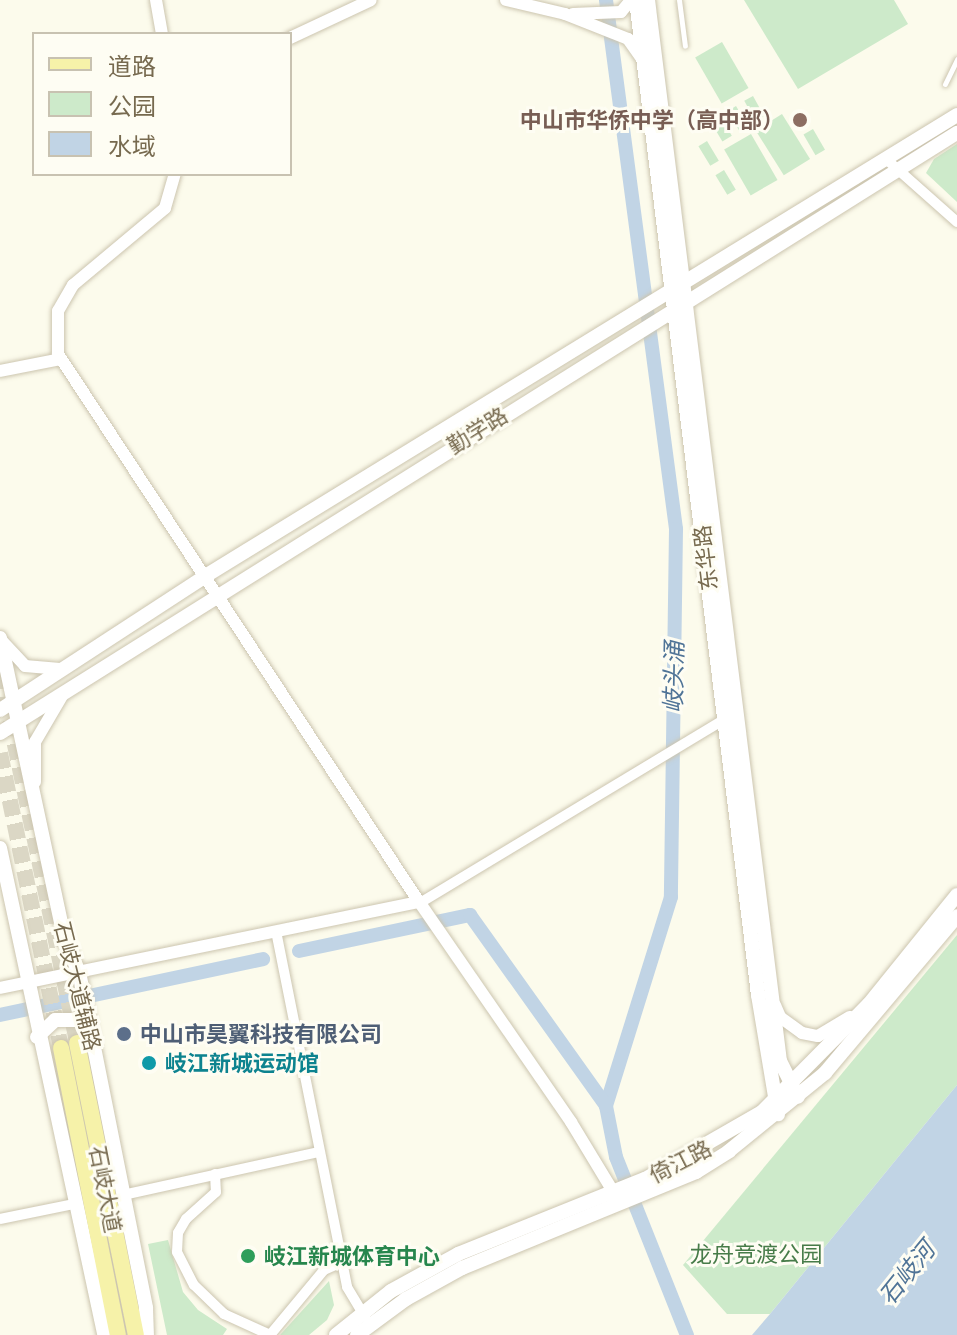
<!DOCTYPE html>
<html>
<head>
<meta charset="utf-8">
<style>
	body { margin:0 }
	#map { position:relative; width:957px; height:1335px; overflow:hidden; background:#fcfbec; font-family:Ubuntu,"Noto Sans SC",sans-serif }
	div>[style] { position:absolute }
	[style*='--x'] { left:calc(var(--x)*1px); top:calc(var(--y)*1px); width:calc(var(--w)*1px); rotate:calc(var(--a)*1deg) }
	.green>* { inset:0; background:#cdeaca; transform-origin:0 0 }
	.water>* { inset:0; background:#c1d4e5 }
	.canal>* { height:14px; margin:-7px; padding:0 7px; transform-origin:7px; border-radius:7px; background:#c1d4e5 }
	.primary-tunnel>* { height:16px; margin-top:-8px; transform-origin:0; background:repeating-linear-gradient(90deg,#dbd7c5 0 16px,transparent 0 24px) }
	.roads { filter:drop-shadow(0 0 2px #ccc5af) drop-shadow(0 0 2px #ccc5af) }
	.service>* { height:5px; margin:-2.5px; padding:0 2.5px; transform-origin:2.5px; border-radius:2.5px; background:#fff }
	.minor>* { height:10px; margin:-5px; padding:0 5px; transform-origin:5px; border-radius:5px; background:#fff }
	.tertiary>* { height:12px; margin:-6px; padding:0 6px; transform-origin:6px; border-radius:6px; background:#fff }
	.secondary>* { height:14px; margin:-7px; padding:0 7px; transform-origin:7px; border-radius:7px; background:#fff }
	.primary>* { height:16px; margin:-8px; padding:0 8px; transform-origin:8px; border-radius:8px; background:#f6f2a9 }
	.dots>* { width:22px; height:22px; translate:-50% -50%; box-sizing:border-box; border:4px solid #fefdf3; border-radius:50% }
	span { translate:-50% -50%; white-space:nowrap; text-align:center; line-height:1.15; -webkit-text-stroke:6px #fefdf3; paint-order:stroke }
	.education-label { font-size:22px; color:#785e54; font-weight:700 }
	.right { translate:-100% -50%; text-align:right }
	.street-label { font-size:22px; color:#776a4f }
	.service-label { font-size:22px; color:#4e5e75; font-weight:700 }
	.left { translate:0 -50%; text-align:left }
	.culture-label { font-size:22px; color:#0d838f; font-weight:700 }
	.park-label { font-size:22px; color:#477c49 }
	.leisure-label { font-size:22px; color:#27864d; font-weight:700 }
	.water-label { font-size:24px; color:#507497; font-style:italic }
	.legend { position:absolute; left:32px; top:32px; width:260px; height:144px; box-sizing:border-box; background:#fefdf3; border:2px solid #c8c2b1; margin:0; padding:10px 14px; list-style:none; font-size:24px; color:#776a4f }
	.legend li { display:flex; align-items:center; gap:16px; height:40px }
	.legend b { width:40px; border:2px solid #c8c2b1 }
</style>
</head>
<body>
<div id="map">
	<div class="green">
		<div style="clip-path:polygon(744px 0,894px 0,908px 24px,798px 89px)"></div>
		<div style="left:722px;top:42px;width:53px;height:31px;rotate:60deg"></div>
		<div style="left:753px;top:96px;width:23px;height:10px;rotate:61deg"></div>
		<div style="left:736px;top:106px;width:23px;height:10px;rotate:59deg"></div>
		<div style="left:782px;top:114px;width:53px;height:31px;rotate:58deg"></div>
		<div style="left:720px;top:116px;width:23px;height:11px;rotate:59deg"></div>
		<div style="left:813px;top:129px;width:24px;height:11px;rotate:60deg"></div>
		<div style="left:751px;top:134px;width:53px;height:31px;rotate:60deg"></div>
		<div style="left:707px;top:141px;width:23px;height:10px;rotate:59deg"></div>
		<div style="clip-path:polygon(957px 144px,957px 202px,926px 173px,934px 159px)"></div>
		<div style="left:724px;top:170px;width:23px;height:10px;rotate:59deg"></div>
		<div style="clip-path:polygon(957px 935px,957px 1085px,770px 1314px,727px 1314px,683px 1265px)"></div>
		<div style="clip-path:polygon(168px 1240px,183px 1292px,198px 1310px,227px 1329px,223px 1335px,167px 1335px,148px 1244px)"></div>
		<div style="clip-path:polygon(329px 1281px,334px 1305px,327px 1320px,309px 1335px,280px 1335px)"></div>
	</div>
	<div class="water">
		<div style="clip-path:polygon(957px 1085px,957px 1335px,752px 1335px,770px 1314px)"></div>
	</div>
	<div class="canal">
		<div style="--x:606;--y:0;--w:534;--a:82.46"></div>
		<div style="--x:676;--y:529;--w:368;--a:90.8"></div>
		<div style="--x:671;--y:897;--w:219;--a:107.3"></div>
		<div style="--x:606;--y:1106;--w:52;--a:78.9"></div>
		<div style="--x:616;--y:1157;--w:192;--a:68.3"></div>
		<div style="--x:299;--y:951;--w:175;--a:-11.9"></div>
		<div style="--x:470;--y:915;--w:234;--a:54.5"></div>
		<div style="--x:0;--y:1015;--w:269;--a:-12"></div>
	</div>
	<div class="primary-tunnel">
		<div style="--x:0;--y:673;--w:378;--a:78.2"></div>
		<div style="--x:0;--y:753;--w:301;--a:78.3"></div>
	</div>
	<div class="roads">
		<div class="service">
			<div style="--x:679;--y:0;--w:46;--a:82.6"></div>
			<div style="--x:945;--y:84;--w:28;--a:-64"></div>
		</div>
		<div class="minor">
			<div style="--x:886;--y:159;--w:95;--a:41.6"></div>
			<div style="--x:420;--y:903;--w:356;--a:-31.1"></div>
			<div style="--x:276;--y:931;--w:363;--a:78.7"></div>
			<div style="--x:347;--y:1287;--w:35;--a:59"></div>
			<div style="--x:215;--y:1174;--w:18;--a:87"></div>
			<div style="--x:216;--y:1192;--w:40;--a:138"></div>
			<div style="--x:186;--y:1219;--w:16;--a:120"></div>
			<div style="--x:178;--y:1233;--w:19;--a:93"></div>
			<div style="--x:177;--y:1252;--w:37;--a:63"></div>
			<div style="--x:194;--y:1285;--w:42;--a:44"></div>
			<div style="--x:224;--y:1314;--w:51;--a:24.5"></div>
			<div style="--x:270;--y:1335;--w:85;--a:-50.3"></div>
			<div style="--x:324;--y:1270;--w:20;--a:-24"></div>
			<div style="--x:123;--y:1195;--w:201;--a:-12.4"></div>
			<div style="--x:0;--y:1219;--w:76;--a:-11.5"></div>
		</div>
		<div class="tertiary">
			<div style="--x:156;--y:0;--w:35;--a:80"></div>
			<div style="--x:506;--y:0;--w:61;--a:13.3"></div>
			<div style="--x:565;--y:14;--w:68;--a:21.6"></div>
			<div style="--x:628;--y:39;--w:24;--a:55"></div>
			<div style="--x:573;--y:14;--w:48;--a:-2.4"></div>
			<div style="--x:621;--y:12;--w:16;--a:-50"></div>
			<div style="--x:290;--y:38;--w:89;--a:-25.1"></div>
			<div style="--x:0;--y:371;--w:62;--a:-11.1"></div>
			<div style="--x:2;--y:641;--w:34;--a:47"></div>
			<div style="--x:25;--y:666;--w:38;--a:5"></div>
			<div style="--x:35;--y:782;--w:40;--a:-90"></div>
			<div style="--x:35;--y:742;--w:53;--a:-59.6"></div>
			<div style="--x:420;--y:903;--w:266;--a:55.4"></div>
			<div style="--x:571;--y:1122;--w:89;--a:58.8"></div>
			<div style="--x:0;--y:988;--w:428;--a:-11.6"></div>
			<div style="--x:419;--y:902;--w:656;--a:-123.38"></div>
			<div style="--x:58;--y:354;--w:43;--a:-90"></div>
			<div style="--x:58;--y:311;--w:30;--a:-60"></div>
			<div style="--x:73;--y:285;--w:120;--a:-39.9"></div>
			<div style="--x:165;--y:208;--w:35;--a:-74"></div>
			<div style="--x:775;--y:1005;--w:13;--a:67"></div>
			<div style="--x:780;--y:1017;--w:27;--a:36"></div>
			<div style="--x:802;--y:1033;--w:16;--a:11"></div>
			<div style="--x:818;--y:1036;--w:37;--a:-31"></div>
		</div>
		<div class="secondary">
			<div style="--x:636;--y:0;--w:1002;--a:83.01"></div>
			<div style="--x:758;--y:995;--w:121;--a:80.5"></div>
			<div style="--x:648;--y:0;--w:1069;--a:82.91"></div>
			<div style="--x:780;--y:1061;--w:40;--a:63.4"></div>
			<div style="--x:0;--y:638;--w:310;--a:77.9"></div>
			<div style="--x:65;--y:941;--w:34;--a:66"></div>
			<div style="--x:79;--y:972;--w:343;--a:78.7"></div>
			<div style="--x:146;--y:1308;--w:27;--a:88"></div>
			<div style="--x:0;--y:710;--w:247;--a:-33.1"></div>
			<div style="--x:207;--y:575;--w:880;--a:-31.52"></div>
			<div style="--x:0;--y:733;--w:1130;--a:-32.09"></div>
			<div style="--x:0;--y:848;--w:498;--a:77.9"></div>
			<div style="--x:37;--y:1037;--w:25;--a:-43"></div>
			<div style="--x:55;--y:1020;--w:22;--a:0"></div>
			<div style="--x:77;--y:1020;--w:14;--a:25"></div>
			<div style="--x:336;--y:1335;--w:70;--a:-38.7"></div>
			<div style="--x:391;--y:1291;--w:77;--a:-28.9"></div>
			<div style="--x:458;--y:1254;--w:201;--a:-21.9"></div>
			<div style="--x:645;--y:1179;--w:135;--a:-29.8"></div>
			<div style="--x:762;--y:1112;--w:152;--a:-45.3"></div>
			<div style="--x:869;--y:1004;--w:140;--a:-51.1"></div>
			<div style="--x:357;--y:1335;--w:61;--a:-36.3"></div>
			<div style="--x:406;--y:1299;--w:64;--a:-29"></div>
			<div style="--x:462;--y:1268;--w:253;--a:-22.3"></div>
			<div style="--x:696;--y:1172;--w:39;--a:-32"></div>
			<div style="--x:729;--y:1151;--w:124;--a:-39.1"></div>
			<div style="--x:825;--y:1073;--w:205;--a:-49.9"></div>
		</div>
		<div class="primary">
			<div style="--x:77;--y:1043;--w:298;--a:78.6"></div>
			<div style="--x:61;--y:1048;--w:293;--a:78.8"></div>
		</div>
	</div>
	<div class="dots">
		<div style="left:800px;top:120px;background:#8d6e63"></div>
		<div style="left:124px;top:1034px;background:#5c6f8a"></div>
		<div style="left:149px;top:1063px;background:#0f9aa8"></div>
		<div style="left:248px;top:1256px;background:#2e9e5b"></div>
	</div>
	<div class="education-label">
		<span class="right" style="left:784px;top:120px">中山市华侨中学（高中部）</span>
	</div>
	<div class="street-label">
		<span style="left:477px;top:430px;rotate:-32deg">勤学路</span>
		<span style="left:705px;top:558px;rotate:-97deg">东华路</span>
		<span style="left:78px;top:986px;rotate:76deg">石岐大道辅路</span>
		<span style="left:680px;top:1161px;rotate:-27deg">倚江路</span>
		<span style="left:106px;top:1189px;rotate:79deg">石岐大道</span>
	</div>
	<div class="service-label">
		<span class="left" style="left:140px;top:1034px">中山市昊翼科技有限公司</span>
	</div>
	<div class="culture-label">
		<span class="left" style="left:165px;top:1063px">岐江新城运动馆</span>
	</div>
	<div class="park-label">
		<span style="left:756px;top:1254px">龙舟竞渡公园</span>
	</div>
	<div class="leisure-label">
		<span class="left" style="left:264px;top:1256px">岐江新城体育中心</span>
	</div>
	<div class="water-label">
		<span style="left:674px;top:677px;rotate:-89deg">岐头涌</span>
		<span style="left:907px;top:1273px;rotate:-51deg">石岐河</span>
	</div>
	<ul class="legend">
	<li><b style="height:10px;background:#f6f2a9"></b>道路</li>
	<li><b style="height:22px;background:#cdeaca"></b>公园</li>
	<li><b style="height:22px;background:#c1d4e5"></b>水域</li>
	</ul>
</div>
</body>
</html>
